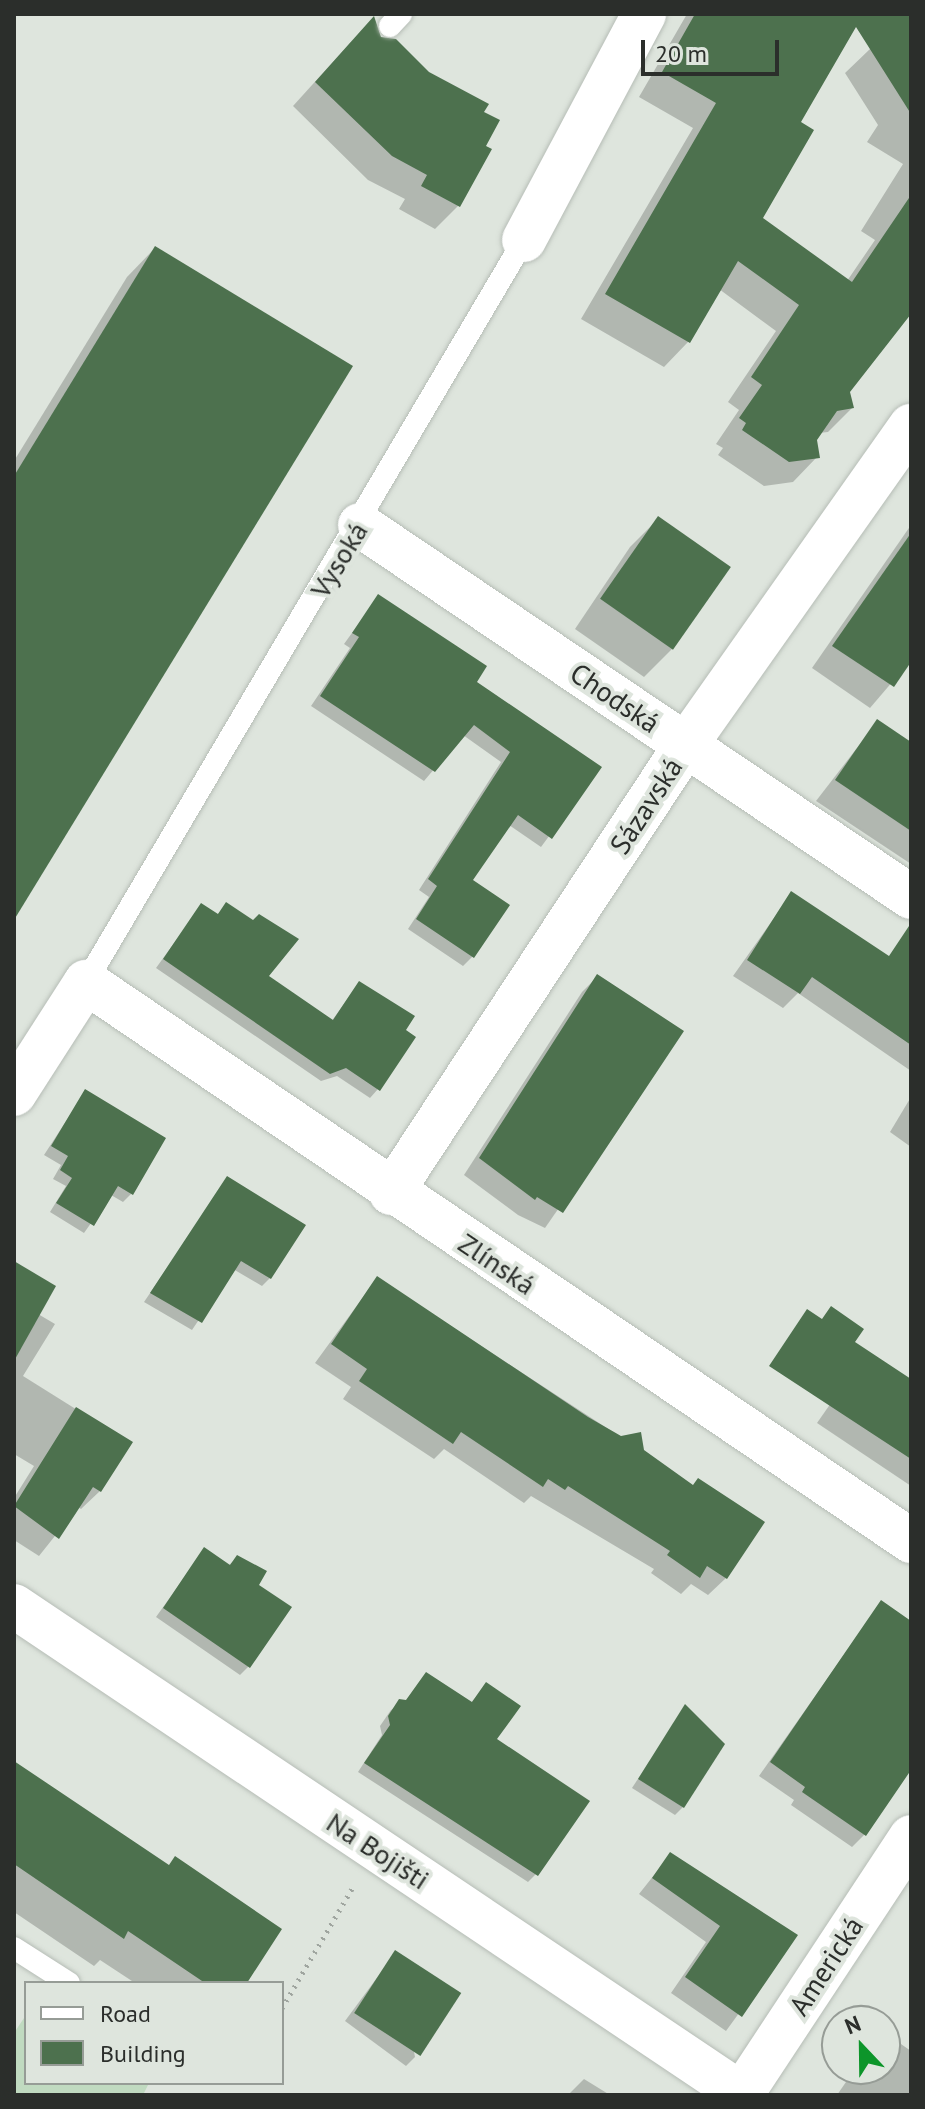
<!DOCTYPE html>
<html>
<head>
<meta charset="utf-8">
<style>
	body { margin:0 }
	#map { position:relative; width:925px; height:2109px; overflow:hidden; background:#dee5dd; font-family:"PT Sans",sans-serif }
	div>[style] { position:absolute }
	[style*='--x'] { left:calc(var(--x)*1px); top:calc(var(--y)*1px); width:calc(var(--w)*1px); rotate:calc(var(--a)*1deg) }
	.green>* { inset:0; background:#c0dac0 }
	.shadow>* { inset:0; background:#0003 }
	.building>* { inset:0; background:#4d714e; transform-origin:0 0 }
	.path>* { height:5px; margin-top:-2.5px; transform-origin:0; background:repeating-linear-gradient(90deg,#9fa59f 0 2px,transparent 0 8px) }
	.roads { filter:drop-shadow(0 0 2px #b6bdb6) drop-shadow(0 0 2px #b6bdb6) }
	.service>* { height:22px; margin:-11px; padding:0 11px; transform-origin:11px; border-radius:11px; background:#fff }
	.minor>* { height:44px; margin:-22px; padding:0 22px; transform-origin:22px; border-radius:22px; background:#fff }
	span { translate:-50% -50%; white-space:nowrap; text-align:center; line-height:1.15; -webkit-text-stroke:8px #dee5dd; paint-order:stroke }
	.street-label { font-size:28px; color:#2b2e2b }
	.frame { position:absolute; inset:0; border:16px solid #2b2e2b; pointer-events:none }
	.legend { position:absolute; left:24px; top:1981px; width:260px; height:104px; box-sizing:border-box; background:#dee5dd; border:2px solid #969c96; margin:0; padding:10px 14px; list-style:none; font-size:24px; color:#2b2e2b }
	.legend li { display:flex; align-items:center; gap:16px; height:40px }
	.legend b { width:40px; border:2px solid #969c96 }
	.north { position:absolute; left:821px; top:2005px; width:80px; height:80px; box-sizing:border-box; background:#dee5dd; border:2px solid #969c96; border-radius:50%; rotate:338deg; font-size:22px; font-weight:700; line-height:32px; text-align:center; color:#2b2e2b }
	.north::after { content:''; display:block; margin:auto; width:28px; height:36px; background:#0d952a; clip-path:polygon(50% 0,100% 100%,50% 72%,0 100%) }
	.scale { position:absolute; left:641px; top:40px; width:138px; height:36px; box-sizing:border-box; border:4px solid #2b2e2b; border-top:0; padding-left:10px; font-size:24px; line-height:28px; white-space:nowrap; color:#2b2e2b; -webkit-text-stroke:6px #dee5dd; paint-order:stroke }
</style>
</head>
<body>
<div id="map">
	<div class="green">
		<div style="clip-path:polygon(26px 2015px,26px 2083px,149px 2083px,143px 2095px,14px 2095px,14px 2033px)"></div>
	</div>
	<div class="shadow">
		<div style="clip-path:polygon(687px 14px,861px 14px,798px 123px,760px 218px,847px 281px,875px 240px,861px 231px,903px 164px,867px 142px,878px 125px,845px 73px,870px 49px,911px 23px,911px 311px,848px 392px,852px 408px,828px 432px,819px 433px,814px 440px,817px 457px,793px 482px,764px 486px,718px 455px,723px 448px,716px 444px,739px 410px,728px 402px,776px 331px,719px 289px,688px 342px,664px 367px,581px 319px,693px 128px,639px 97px)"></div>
		<div style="clip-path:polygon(380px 39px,428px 74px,458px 206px,435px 229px,399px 209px,405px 199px,368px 180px,293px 106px,351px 42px)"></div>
		<div style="clip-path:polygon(155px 248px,14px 916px,14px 461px,127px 277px)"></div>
		<div style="clip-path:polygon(658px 519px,673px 648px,644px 677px,575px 629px,630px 547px)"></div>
		<div style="clip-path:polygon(911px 525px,911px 660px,870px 708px,812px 668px)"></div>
		<div style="clip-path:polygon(378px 597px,474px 683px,600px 767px,541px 847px,509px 825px,470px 881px,473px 956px,463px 966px,408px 929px,429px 897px,419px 890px,501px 762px,463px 735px,424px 781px,311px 706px,350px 648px,344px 644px)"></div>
		<div style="clip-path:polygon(877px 722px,911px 745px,911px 864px,816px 801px)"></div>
		<div style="clip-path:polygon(791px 894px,888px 958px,911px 965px,911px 1071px,798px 993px,783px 1008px,733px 976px)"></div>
		<div style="clip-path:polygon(226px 905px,266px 977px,331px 1022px,359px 983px,378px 1089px,370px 1098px,337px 1076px,321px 1081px,156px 968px,201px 906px,216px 916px)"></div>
		<div style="clip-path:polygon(598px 976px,681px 1032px,545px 1228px,518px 1215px,464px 1175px,582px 992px)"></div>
		<div style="clip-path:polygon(85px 1092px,131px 1194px,123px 1202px,111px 1195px,84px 1233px,50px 1212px,66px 1186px,53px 1179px,61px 1165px,44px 1155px)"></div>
		<div style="clip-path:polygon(911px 1097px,911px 1147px,890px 1132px)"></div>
		<div style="clip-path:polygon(228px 1178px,270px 1278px,262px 1286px,233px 1269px,192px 1330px,144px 1302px)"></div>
		<div style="clip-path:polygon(14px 1264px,38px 1314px,55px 1324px,23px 1376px,130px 1443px,100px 1491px,81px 1509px,78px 1507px,39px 1556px,14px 1540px,14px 1498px,34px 1466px,14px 1454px)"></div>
		<div style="clip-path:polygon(377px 1278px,642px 1451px,726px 1578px,708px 1595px,691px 1584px,681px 1594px,651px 1573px,654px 1569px,531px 1496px,524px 1503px,444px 1449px,434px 1459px,343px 1399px,351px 1387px,315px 1363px)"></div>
		<div style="clip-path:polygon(854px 1370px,911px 1382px,911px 1486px,817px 1423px)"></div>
		<div style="clip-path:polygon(204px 1550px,228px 1566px,237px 1558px,256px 1586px,248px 1667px,240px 1675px,156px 1617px)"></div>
		<div style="clip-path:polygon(881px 1602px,911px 1623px,911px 1718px,864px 1835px,852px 1847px,791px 1805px,794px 1800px,759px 1776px)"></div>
		<div style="clip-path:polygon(426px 1674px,470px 1704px,486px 1685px,494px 1740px,536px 1874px,528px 1882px,358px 1772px,382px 1735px,380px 1726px,391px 1710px,405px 1702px)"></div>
		<div style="clip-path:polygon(685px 1707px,683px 1807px,675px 1815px,632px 1788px)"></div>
		<div style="clip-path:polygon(14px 1761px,244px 1983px,135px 1983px,100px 1960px,94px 1966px,14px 1912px)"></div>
		<div style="clip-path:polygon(670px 1855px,795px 1936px,726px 2031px,671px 1993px,706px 1942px,639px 1894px)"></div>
		<div style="clip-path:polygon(396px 1952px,415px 2057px,406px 2066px,345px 2021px)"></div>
		<div style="clip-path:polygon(885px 2033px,911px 2051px,911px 2095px,837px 2095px,855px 2069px,885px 2069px)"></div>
		<div style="clip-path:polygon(584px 2079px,610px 2095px,568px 2095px)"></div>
	</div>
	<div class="building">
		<div style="clip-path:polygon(695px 14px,911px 14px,911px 114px,856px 27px,801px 122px,814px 130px,763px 218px,852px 282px,911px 195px,911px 314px,850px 392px,854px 408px,837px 411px,817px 440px,820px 458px,789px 462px,742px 430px,746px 423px,739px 418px,762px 385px,751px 377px,799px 305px,738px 261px,690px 343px,605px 294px,716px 103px,662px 72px)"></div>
		<div style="clip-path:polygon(374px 16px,381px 37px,396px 39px,429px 72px,489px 104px,484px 112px,500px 120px,486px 146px,492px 149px,460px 207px,421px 186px,427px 175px,392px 156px,315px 82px)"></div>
		<div style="clip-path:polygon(155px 246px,353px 366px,14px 920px,14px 476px)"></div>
		<div style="left:658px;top:516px;width:89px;height:101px;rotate:35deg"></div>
		<div style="clip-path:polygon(911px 533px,911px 662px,894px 687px,832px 646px)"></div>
		<div style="clip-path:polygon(378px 594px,487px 666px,477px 682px,602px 767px,552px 839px,518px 815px,473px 880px,510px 905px,474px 958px,416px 919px,437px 886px,428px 879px,510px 752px,474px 725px,435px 772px,320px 696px,359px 637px,352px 633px)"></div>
		<div style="clip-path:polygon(877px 719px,911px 742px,911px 831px,835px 780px)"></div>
		<div style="clip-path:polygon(791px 891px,889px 956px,911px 923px,911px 1045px,812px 977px,800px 994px,747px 960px)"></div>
		<div style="clip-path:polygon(226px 902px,253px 920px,259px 914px,299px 939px,269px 976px,333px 1020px,359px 981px,415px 1016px,406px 1030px,416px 1037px,380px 1091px,346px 1068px,330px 1074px,163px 959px,201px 903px,218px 914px)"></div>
		<div style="clip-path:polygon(597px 974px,684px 1031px,563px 1213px,537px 1197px,535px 1200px,479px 1158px)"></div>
		<div style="clip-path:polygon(85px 1089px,166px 1138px,133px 1195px,118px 1186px,94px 1226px,56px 1203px,72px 1178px,60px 1170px,68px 1156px,51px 1146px)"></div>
		<div style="clip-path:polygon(227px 1176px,306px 1225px,271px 1279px,241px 1261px,202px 1323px,150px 1293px)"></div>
		<div style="clip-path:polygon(14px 1261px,56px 1286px,14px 1361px)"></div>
		<div style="clip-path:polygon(377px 1276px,588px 1417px,621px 1436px,641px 1432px,644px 1450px,693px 1485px,698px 1478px,765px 1522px,727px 1579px,707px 1566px,700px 1578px,667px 1555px,670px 1551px,568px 1486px,565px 1490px,548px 1479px,543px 1487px,461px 1432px,453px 1444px,359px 1381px,367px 1369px,331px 1344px)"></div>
		<div style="clip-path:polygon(831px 1306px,864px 1329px,855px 1342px,911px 1379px,911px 1459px,769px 1366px,807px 1309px,822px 1319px)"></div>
		<div style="clip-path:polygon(76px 1407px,133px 1442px,101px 1492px,93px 1487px,59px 1539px,14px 1506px)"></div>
		<div style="clip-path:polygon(204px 1547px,230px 1565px,237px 1555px,267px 1571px,259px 1585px,292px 1607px,250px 1668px,163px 1608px)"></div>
		<div style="clip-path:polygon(881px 1600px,911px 1621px,911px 1770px,866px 1836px,802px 1792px,805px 1787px,770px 1762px)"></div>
		<div style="clip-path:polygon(426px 1672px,472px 1702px,486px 1682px,521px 1706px,497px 1739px,590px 1801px,538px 1876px,364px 1763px,390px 1725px,388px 1716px,399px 1699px,406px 1700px)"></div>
		<div style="clip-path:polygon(685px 1704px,725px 1744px,684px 1808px,638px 1779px)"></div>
		<div style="clip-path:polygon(14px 1761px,169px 1865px,175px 1856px,282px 1929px,247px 1983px,205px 1983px,128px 1931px,124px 1939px,14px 1864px)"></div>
		<div style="clip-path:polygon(670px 1852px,798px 1935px,742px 2017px,685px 1977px,720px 1926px,652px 1878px)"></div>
		<div style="left:395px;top:1950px;width:79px;height:75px;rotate:33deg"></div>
	</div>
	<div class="path">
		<div style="--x:282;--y:2008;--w:140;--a:-59.6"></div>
	</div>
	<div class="roads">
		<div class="service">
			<div style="--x:390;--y:26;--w:16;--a:-47"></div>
			<div style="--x:86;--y:982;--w:862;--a:-59.45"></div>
			<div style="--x:14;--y:1948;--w:65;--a:32.5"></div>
		</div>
		<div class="minor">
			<div style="--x:524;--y:240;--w:256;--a:-62"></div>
			<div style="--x:360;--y:525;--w:665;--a:34.02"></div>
			<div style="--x:14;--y:1094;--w:133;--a:-57.3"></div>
			<div style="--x:86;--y:982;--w:997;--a:34.12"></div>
			<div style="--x:391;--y:1193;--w:535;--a:-56.67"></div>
			<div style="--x:685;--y:746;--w:392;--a:-54.8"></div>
			<div style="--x:14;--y:1606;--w:878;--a:33.85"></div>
			<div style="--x:741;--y:2095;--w:309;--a:-56.6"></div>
		</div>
	</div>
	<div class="street-label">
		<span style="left:339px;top:560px;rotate:-59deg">Vysoká</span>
		<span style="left:615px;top:698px;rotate:34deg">Chodská</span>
		<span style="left:646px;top:806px;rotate:-57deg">Sázavská</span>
		<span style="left:497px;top:1264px;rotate:34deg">Zlínská</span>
		<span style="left:378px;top:1851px;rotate:33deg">Na Bojišti</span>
		<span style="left:826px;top:1966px;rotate:-57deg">Americká</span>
	</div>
	<div class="frame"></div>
	<ul class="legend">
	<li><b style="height:10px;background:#fff"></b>Road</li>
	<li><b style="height:22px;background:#4d714e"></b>Building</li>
	</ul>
	<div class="north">N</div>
	<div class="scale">20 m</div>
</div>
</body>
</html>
